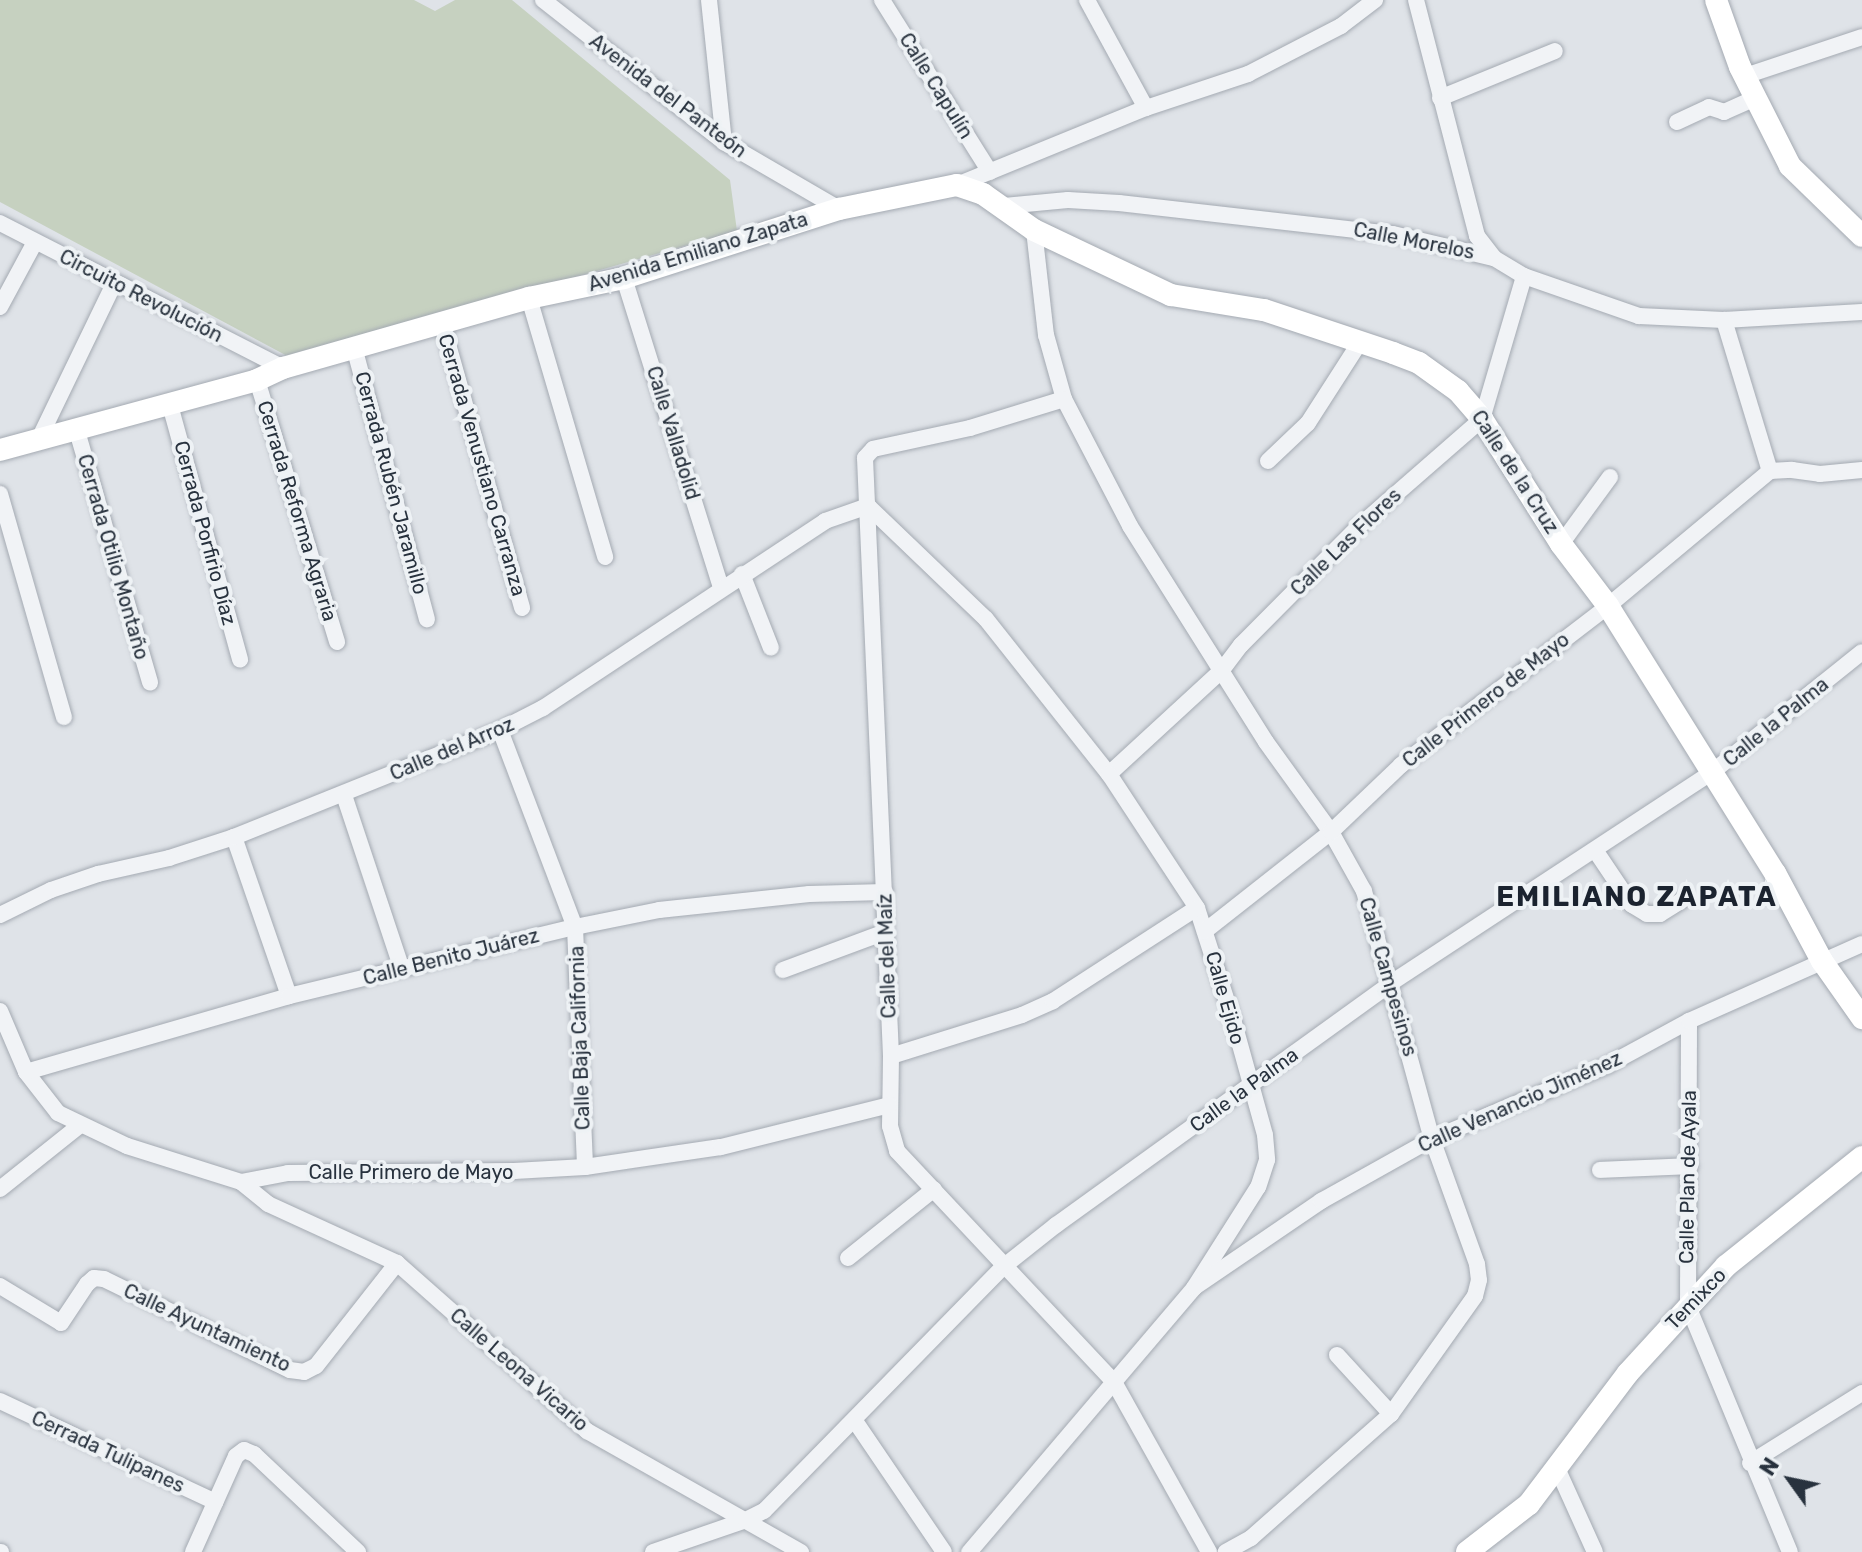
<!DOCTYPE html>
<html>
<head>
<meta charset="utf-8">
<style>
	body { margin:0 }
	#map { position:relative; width:1862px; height:1552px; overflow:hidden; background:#dfe3e8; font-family:Rubik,sans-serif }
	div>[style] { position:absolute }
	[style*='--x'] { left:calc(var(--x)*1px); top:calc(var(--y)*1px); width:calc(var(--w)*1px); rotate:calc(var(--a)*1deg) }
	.green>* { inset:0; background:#c6d1c0 }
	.roads { filter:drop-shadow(0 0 2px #a4aab2) drop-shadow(0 0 2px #a4aab2) }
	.street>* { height:16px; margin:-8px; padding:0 8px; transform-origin:8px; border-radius:8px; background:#f1f3f6 }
	.secondary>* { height:22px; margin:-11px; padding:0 11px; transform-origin:11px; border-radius:11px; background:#fff }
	span { translate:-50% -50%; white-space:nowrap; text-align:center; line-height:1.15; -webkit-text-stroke:8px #eef2f5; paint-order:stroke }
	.street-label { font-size:20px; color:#28323e }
	.district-label { font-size:28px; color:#1b232f; font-weight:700; letter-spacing:2px }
	.north { position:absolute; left:1750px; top:1440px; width:80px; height:80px; -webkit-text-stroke:6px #eef2f5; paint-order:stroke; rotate:303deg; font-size:22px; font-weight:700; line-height:32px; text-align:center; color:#28323e }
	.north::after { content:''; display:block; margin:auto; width:28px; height:36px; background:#28323e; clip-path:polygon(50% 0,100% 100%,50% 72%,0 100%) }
</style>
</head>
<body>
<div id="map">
	<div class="green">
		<div style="clip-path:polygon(0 0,414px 0,435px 11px,455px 0,512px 0,730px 180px,737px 231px,291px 358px,0 202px)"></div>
	</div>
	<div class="roads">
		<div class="street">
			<div style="--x:543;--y:0;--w:230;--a:38.1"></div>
			<div style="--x:724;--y:142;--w:133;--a:30.2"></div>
			<div style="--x:709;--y:0;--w:143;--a:84"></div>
			<div style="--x:882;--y:0;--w:203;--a:57.9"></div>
			<div style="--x:1087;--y:0;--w:123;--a:61.4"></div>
			<div style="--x:1416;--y:0;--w:244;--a:75.5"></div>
			<div style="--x:1477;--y:236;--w:28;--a:52"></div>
			<div style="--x:1745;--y:76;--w:123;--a:-18.4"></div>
			<div style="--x:1440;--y:98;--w:124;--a:-22.2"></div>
			<div style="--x:1677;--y:122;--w:35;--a:-25"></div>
			<div style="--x:1709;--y:107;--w:16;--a:18"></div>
			<div style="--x:1724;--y:112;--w:34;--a:-24"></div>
			<div style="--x:957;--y:185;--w:204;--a:-22.2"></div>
			<div style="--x:1146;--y:108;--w:108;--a:-18.4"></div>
			<div style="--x:1248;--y:74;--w:105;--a:-27.3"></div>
			<div style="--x:1341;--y:26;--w:43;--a:-37.4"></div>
			<div style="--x:1004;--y:206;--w:64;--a:-5.4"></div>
			<div style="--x:1068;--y:200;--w:51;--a:3.4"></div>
			<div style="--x:1119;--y:203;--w:276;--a:6.5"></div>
			<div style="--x:1393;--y:234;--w:104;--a:13.4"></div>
			<div style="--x:1494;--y:258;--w:35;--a:31"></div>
			<div style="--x:1524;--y:276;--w:122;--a:19.2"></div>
			<div style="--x:1639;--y:316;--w:85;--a:2.7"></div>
			<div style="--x:1724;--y:320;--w:138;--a:-3.3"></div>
			<div style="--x:0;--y:223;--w:318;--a:27.1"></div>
			<div style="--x:1034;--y:230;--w:106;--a:83.5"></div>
			<div style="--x:1046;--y:335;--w:66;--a:74.3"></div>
			<div style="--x:1064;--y:399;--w:143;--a:62.5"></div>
			<div style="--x:1130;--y:526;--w:255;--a:57.8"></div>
			<div style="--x:1266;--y:742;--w:111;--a:54.2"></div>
			<div style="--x:1331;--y:832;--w:68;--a:60.8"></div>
			<div style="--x:1364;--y:891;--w:257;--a:74.7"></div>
			<div style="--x:1432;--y:1139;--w:133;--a:70.2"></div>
			<div style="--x:1477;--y:1264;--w:16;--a:83"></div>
			<div style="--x:1479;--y:1280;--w:16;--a:104"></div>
			<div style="--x:1475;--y:1296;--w:145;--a:125.4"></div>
			<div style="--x:1391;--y:1414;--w:187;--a:138.5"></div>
			<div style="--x:1251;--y:1538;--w:29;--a:151"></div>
			<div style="--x:624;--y:278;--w:324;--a:72.6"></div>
			<div style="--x:529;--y:298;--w:270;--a:73.6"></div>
			<div style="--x:0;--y:307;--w:74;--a:-61.7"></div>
			<div style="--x:1724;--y:320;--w:158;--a:73.1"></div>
			<div style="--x:442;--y:323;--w:296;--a:74.3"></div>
			<div style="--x:354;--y:347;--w:282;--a:75"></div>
			<div style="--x:257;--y:380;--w:274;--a:73"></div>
			<div style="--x:1064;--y:399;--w:98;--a:162.9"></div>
			<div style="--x:970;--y:428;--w:99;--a:167.8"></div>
			<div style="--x:873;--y:449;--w:12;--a:132"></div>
			<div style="--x:865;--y:458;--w:599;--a:87.51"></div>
			<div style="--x:891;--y:1056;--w:70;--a:90.8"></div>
			<div style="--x:890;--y:1126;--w:26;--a:74"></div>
			<div style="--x:897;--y:1151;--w:317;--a:46.8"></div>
			<div style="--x:1114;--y:1382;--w:195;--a:60.8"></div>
			<div style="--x:170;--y:405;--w:264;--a:74.6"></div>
			<div style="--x:77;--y:431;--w:262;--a:73.8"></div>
			<div style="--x:38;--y:441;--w:174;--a:-64.2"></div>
			<div style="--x:1268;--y:461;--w:55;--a:-43.5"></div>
			<div style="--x:1308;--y:423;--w:96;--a:-57.3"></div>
			<div style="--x:0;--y:494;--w:232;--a:74"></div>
			<div style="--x:1561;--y:544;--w:83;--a:-53.8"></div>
			<div style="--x:742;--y:574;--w:79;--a:68.6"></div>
			<div style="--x:500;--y:730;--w:211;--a:69.2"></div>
			<div style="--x:575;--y:927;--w:240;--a:87.6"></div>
			<div style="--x:1109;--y:774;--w:154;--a:-42.6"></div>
			<div style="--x:1222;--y:670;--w:31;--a:-53"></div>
			<div style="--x:1241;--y:645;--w:165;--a:-45.2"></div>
			<div style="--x:1357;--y:528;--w:166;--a:-41.1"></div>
			<div style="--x:1482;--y:419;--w:149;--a:-73.6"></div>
			<div style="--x:344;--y:795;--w:183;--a:71.6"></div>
			<div style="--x:234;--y:837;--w:168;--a:70.9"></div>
			<div style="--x:1595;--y:850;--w:66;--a:56.1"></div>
			<div style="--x:1632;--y:905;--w:17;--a:31"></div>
			<div style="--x:1647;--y:914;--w:13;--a:0"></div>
			<div style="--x:1660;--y:914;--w:26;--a:-32"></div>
			<div style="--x:0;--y:915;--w:57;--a:-26.1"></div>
			<div style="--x:51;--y:890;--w:50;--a:-18.8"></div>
			<div style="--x:98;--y:874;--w:73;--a:-12.7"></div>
			<div style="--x:169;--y:858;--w:68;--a:-17.9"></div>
			<div style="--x:234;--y:837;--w:287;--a:-21.9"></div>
			<div style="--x:500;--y:730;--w:48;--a:-27.1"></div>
			<div style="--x:543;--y:708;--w:338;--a:-33.5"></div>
			<div style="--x:825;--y:521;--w:46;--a:-19.2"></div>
			<div style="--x:868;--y:506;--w:163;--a:43.8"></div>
			<div style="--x:986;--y:619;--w:198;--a:51.6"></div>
			<div style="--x:1109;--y:774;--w:160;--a:56.7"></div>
			<div style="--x:1197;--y:908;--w:121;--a:72.2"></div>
			<div style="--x:1234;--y:1023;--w:116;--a:74.5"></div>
			<div style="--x:1265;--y:1135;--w:25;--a:85"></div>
			<div style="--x:1267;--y:1160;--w:28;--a:108"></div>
			<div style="--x:1258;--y:1187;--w:120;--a:122.4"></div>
			<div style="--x:1194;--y:1288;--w:347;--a:130.4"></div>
			<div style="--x:1205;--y:931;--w:160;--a:-38.2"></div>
			<div style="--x:1331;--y:832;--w:97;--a:-43.7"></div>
			<div style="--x:1401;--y:765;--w:261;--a:-37.5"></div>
			<div style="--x:1608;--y:606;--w:211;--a:-39.8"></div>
			<div style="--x:1770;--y:471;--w:22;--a:-3"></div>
			<div style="--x:1792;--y:470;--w:28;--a:8"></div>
			<div style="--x:1820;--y:474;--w:42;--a:-5.4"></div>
			<div style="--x:783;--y:970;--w:109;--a:-20.4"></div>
			<div style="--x:0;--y:1011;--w:66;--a:66.9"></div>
			<div style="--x:26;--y:1072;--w:52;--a:52"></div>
			<div style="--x:58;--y:1113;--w:76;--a:25.6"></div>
			<div style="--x:127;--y:1146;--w:120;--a:17.5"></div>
			<div style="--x:241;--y:1182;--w:48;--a:-10.8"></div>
			<div style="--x:288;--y:1173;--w:226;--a:-0.5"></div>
			<div style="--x:514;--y:1171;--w:71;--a:-3.2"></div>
			<div style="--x:585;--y:1167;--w:137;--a:-8.4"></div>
			<div style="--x:721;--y:1147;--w:173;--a:-14"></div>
			<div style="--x:1689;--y:1021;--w:285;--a:90.2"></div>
			<div style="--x:1688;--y:1306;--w:266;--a:67.5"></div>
			<div style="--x:891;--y:1056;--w:137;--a:-17.4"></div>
			<div style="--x:1022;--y:1015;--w:34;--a:-24"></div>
			<div style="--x:1053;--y:1001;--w:171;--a:-32.9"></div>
			<div style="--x:26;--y:1072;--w:274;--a:-16.1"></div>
			<div style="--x:289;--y:996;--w:294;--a:-13.6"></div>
			<div style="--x:575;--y:927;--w:86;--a:-11.4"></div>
			<div style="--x:659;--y:910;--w:151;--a:-6.1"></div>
			<div style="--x:809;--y:894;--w:76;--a:-1.5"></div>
			<div style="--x:1600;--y:1170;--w:90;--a:-2.5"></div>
			<div style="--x:241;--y:1182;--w:35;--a:39"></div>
			<div style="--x:268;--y:1204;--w:142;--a:24.6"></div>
			<div style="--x:397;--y:1263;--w:254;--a:41.5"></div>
			<div style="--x:587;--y:1431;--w:246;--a:29.5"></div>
			<div style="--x:0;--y:1189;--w:101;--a:-38.6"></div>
			<div style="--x:848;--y:1258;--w:110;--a:-38.7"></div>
			<div style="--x:0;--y:1286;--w:71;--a:31.2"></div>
			<div style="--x:61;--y:1323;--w:47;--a:-56.3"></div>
			<div style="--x:87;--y:1284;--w:9;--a:-41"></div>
			<div style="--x:94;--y:1278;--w:10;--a:6"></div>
			<div style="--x:104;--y:1279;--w:207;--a:26.1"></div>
			<div style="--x:290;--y:1370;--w:14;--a:8"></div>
			<div style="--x:304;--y:1372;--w:13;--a:-27"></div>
			<div style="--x:316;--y:1366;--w:131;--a:-51.8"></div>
			<div style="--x:1195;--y:1287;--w:153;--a:-34.3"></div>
			<div style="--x:1321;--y:1201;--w:127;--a:-29.2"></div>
			<div style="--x:1432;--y:1139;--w:191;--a:-22.8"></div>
			<div style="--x:1608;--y:1065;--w:92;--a:-28.5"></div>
			<div style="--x:1689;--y:1021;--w:189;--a:-24"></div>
			<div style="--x:1337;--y:1355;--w:80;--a:47.5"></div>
			<div style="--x:0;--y:1401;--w:238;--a:25.1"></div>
			<div style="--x:855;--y:1421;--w:158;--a:55.8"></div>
			<div style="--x:1750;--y:1463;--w:132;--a:-32"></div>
			<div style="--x:1557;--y:1468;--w:92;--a:65.7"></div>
			<div style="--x:0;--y:1552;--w:1;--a:0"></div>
			<div style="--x:193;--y:1552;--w:105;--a:-65.9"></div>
			<div style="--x:236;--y:1456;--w:10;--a:-37"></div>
			<div style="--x:244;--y:1450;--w:11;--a:22"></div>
			<div style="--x:254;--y:1454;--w:143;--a:43.3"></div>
			<div style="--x:653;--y:1552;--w:98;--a:-19"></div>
			<div style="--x:746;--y:1520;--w:20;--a:-27"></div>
			<div style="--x:764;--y:1511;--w:342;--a:-45.6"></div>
			<div style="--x:1003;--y:1267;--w:68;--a:-38.4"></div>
			<div style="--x:1056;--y:1225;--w:413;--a:-35.8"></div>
			<div style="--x:1391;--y:983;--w:383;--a:-33.3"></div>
			<div style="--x:1711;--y:773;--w:193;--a:-38.7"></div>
		</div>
		<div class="secondary">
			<div style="--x:1716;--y:0;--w:71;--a:70.3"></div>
			<div style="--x:1740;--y:67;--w:111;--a:63.2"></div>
			<div style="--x:1790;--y:166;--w:100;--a:44.2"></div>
			<div style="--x:0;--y:450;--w:266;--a:-15.2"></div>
			<div style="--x:257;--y:380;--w:29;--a:-25"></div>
			<div style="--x:283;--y:368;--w:256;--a:-15.9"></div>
			<div style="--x:529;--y:298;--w:97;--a:-11.9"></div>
			<div style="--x:624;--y:278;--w:226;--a:-17.8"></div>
			<div style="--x:839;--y:209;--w:120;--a:-11.5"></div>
			<div style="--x:957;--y:185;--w:28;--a:19"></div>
			<div style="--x:983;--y:194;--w:62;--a:35.2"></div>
			<div style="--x:1034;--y:230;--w:152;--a:25.4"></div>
			<div style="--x:1171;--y:295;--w:94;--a:9.2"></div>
			<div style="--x:1264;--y:310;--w:136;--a:18.4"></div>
			<div style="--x:1393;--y:353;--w:28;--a:21"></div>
			<div style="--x:1419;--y:363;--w:48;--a:35.7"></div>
			<div style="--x:1458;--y:391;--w:37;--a:49"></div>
			<div style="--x:1482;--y:419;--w:148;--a:57.7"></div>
			<div style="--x:1561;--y:544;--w:78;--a:52.8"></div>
			<div style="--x:1608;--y:606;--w:315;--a:58"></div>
			<div style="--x:1775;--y:873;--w:100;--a:61.9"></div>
			<div style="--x:1822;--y:961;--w:70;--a:54.9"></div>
			<div style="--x:1467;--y:1552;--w:78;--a:-37.7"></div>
			<div style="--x:1529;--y:1504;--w:164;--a:-52.9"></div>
			<div style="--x:1628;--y:1373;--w:145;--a:-47.5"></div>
			<div style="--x:1726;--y:1266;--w:174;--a:-38.7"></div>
		</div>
	</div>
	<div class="street-label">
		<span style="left:936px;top:86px;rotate:58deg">Calle Capulín</span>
		<span style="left:668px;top:96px;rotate:37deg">Avenida del Panteón</span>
		<span style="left:1414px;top:241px;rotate:11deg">Calle Morelos</span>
		<span style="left:698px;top:252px;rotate:-17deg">Avenida Emiliano Zapata</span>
		<span style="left:141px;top:296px;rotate:27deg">Circuito Revolución</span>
		<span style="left:673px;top:433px;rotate:73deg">Calle Valladolid</span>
		<span style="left:482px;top:465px;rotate:74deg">Cerrada Venustiano Carranza</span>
		<span style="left:1515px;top:472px;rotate:57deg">Calle de la Cruz</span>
		<span style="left:391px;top:483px;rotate:75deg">Cerrada Rubén Jaramillo</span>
		<span style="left:297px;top:511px;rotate:73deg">Cerrada Reforma Agraria</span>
		<span style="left:205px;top:533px;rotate:75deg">Cerrada Porfirio Díaz</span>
		<span style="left:1346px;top:542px;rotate:-44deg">Calle Las Flores</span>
		<span style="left:113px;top:557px;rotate:74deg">Cerrada Otilio Montaño</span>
		<span style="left:1486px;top:700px;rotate:-38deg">Calle Primero de Mayo</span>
		<span style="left:1776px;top:722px;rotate:-39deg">Calle la Palma</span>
		<span style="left:452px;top:749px;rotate:-23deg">Calle del Arroz</span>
		<span style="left:887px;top:956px;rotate:-92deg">Calle del Maíz</span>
		<span style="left:451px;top:957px;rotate:-14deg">Calle Benito Juárez</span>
		<span style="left:1388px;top:977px;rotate:74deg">Calle Campesinos</span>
		<span style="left:1225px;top:998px;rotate:74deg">Calle Ejido</span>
		<span style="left:580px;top:1038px;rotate:-92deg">Calle Baja California</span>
		<span style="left:1244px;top:1090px;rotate:-36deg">Calle la Palma</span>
		<span style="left:1520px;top:1102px;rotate:-24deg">Calle Venancio Jiménez</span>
		<span style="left:411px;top:1172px">Calle Primero de Mayo</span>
		<span style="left:1688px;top:1177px;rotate:-89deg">Calle Plan de Ayala</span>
		<span style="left:1696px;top:1299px;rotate:-46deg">Temixco</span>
		<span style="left:207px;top:1328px;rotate:25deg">Calle Ayuntamiento</span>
		<span style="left:519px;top:1370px;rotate:41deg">Calle Leona Vicario</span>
		<span style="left:108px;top:1452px;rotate:25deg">Cerrada Tulipanes</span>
	</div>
	<div class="district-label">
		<span style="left:1637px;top:897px">EMILIANO ZAPATA</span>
	</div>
	<div class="north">N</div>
</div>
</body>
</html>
